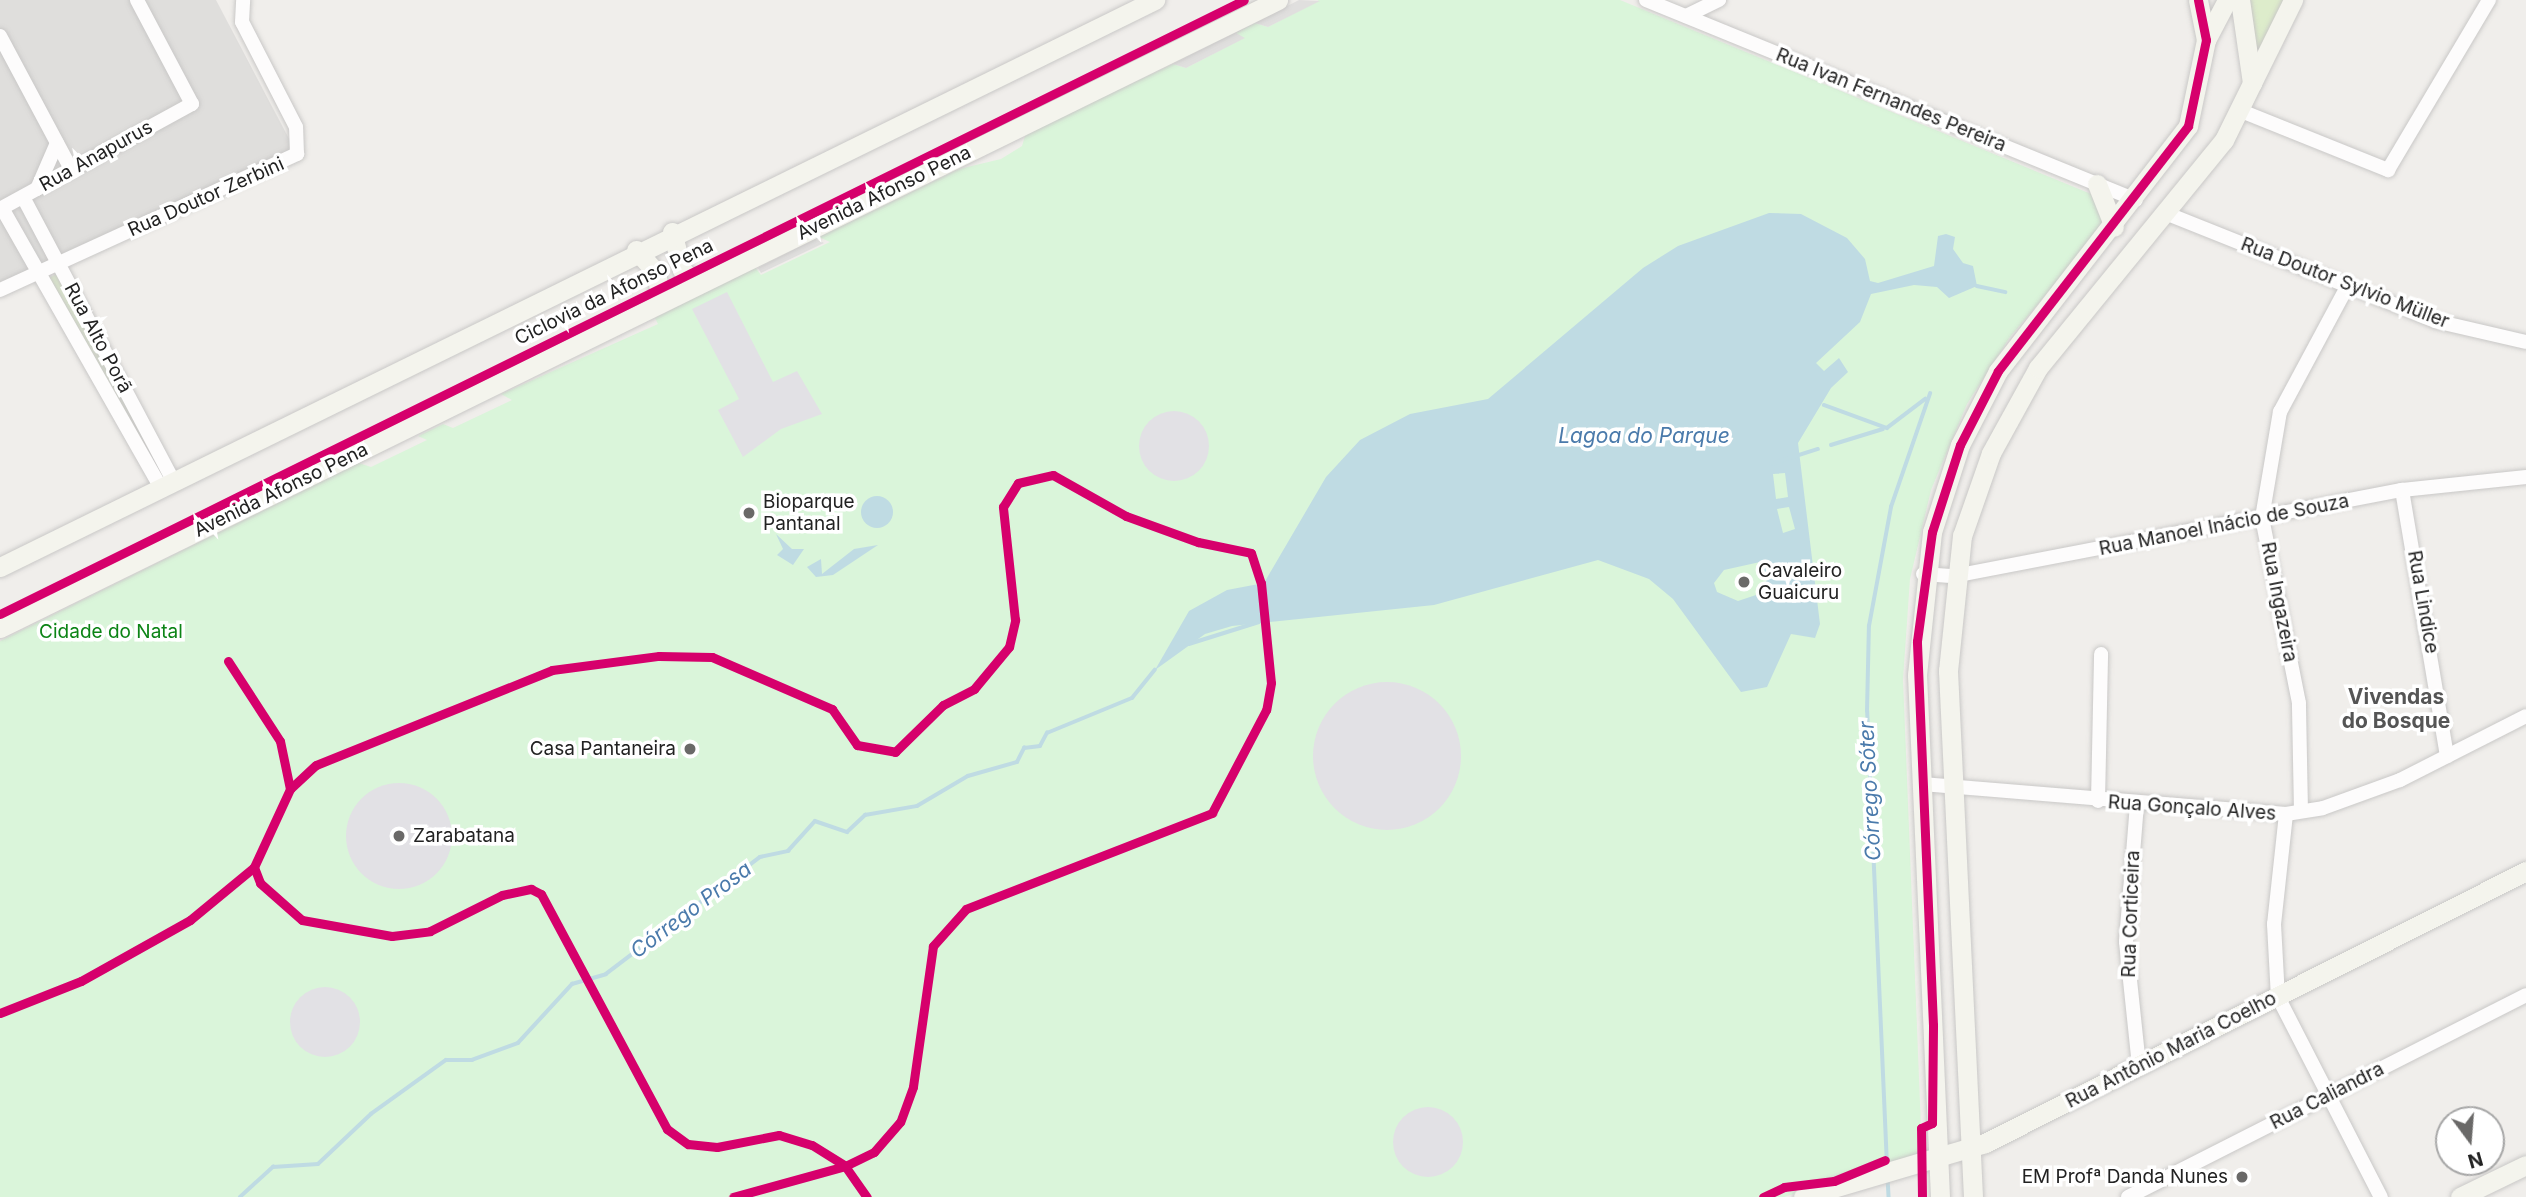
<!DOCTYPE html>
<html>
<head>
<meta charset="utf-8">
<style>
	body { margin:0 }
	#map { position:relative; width:2526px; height:1197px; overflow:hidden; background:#f0eeeb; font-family:Inter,sans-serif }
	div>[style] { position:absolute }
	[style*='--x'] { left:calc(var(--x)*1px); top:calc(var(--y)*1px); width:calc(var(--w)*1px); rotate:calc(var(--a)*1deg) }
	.residential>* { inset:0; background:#dfdedc }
	.grass>* { inset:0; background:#ddeccb }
	.park>* { inset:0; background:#daf5da }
	.parking>* { inset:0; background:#e0dfde }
	.plaza>* { inset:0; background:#e2e1e5 }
	.round { border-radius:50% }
	.water>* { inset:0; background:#bfdbe3 }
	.stream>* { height:3.5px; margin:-1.75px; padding:0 1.75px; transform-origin:1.75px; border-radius:1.75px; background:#bfdbe3 }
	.roads { filter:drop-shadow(0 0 2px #c9c8c7) drop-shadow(0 0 2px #c9c8c7) }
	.street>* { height:14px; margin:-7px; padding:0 7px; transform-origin:7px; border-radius:7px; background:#fdfcfc }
	.secondary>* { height:19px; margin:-9.5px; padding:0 9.5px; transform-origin:9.5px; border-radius:9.5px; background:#f4f4ed }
	.cycleway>* { height:9px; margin:-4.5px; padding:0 4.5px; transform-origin:4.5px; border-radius:4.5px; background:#d6006c }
	.dots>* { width:19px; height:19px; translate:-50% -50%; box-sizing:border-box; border:4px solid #fff; border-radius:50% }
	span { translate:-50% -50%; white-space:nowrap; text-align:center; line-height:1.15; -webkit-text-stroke:7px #fff; paint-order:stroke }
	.street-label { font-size:19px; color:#222 }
	.poi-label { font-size:19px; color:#222 }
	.left { translate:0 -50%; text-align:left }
	.right { translate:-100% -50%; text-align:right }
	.park-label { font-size:19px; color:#0c8416 }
	.water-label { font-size:21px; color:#4a7aab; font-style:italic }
	.neighbourhood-label { font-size:21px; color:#555; font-weight:700 }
	.north { position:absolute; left:2435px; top:1106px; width:70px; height:70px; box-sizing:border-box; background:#fff; border:2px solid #a7a7a7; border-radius:50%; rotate:164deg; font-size:19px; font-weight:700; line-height:28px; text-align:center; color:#222 }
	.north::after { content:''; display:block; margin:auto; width:24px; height:32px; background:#6a6968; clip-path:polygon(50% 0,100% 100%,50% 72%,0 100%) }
</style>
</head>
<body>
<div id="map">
	<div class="residential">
		<div style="clip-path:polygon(0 0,216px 0,297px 154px,0 290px)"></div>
	</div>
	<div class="grass">
		<div style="clip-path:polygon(2249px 0,2286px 0,2255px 61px)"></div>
		<div style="clip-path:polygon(57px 274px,169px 479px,161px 483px,44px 280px)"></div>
	</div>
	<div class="park">
		<div style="clip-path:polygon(1319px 0,1620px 0,2096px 196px,2104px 226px,2010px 337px,1967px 404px,1931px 490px,1910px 579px,1903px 679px,1922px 1153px,1784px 1197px,0 1197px,0 641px,359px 463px,371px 467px,427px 440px,418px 436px,443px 424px,453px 428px,512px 400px,501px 394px,658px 324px,655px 318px,755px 267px,761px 275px,830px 242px,819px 237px,959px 169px,1001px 159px,1022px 146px,1026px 133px,1173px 64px,1186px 68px,1244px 38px,1235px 33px,1255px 23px,1268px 27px)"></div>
	</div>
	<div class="parking">
		<div style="clip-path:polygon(1299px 0,1320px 1px,1268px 27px,1255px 23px,1236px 33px,1245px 38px,1186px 68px,1173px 64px)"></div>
		<div style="clip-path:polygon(815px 239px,824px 243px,761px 273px,758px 268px)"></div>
	</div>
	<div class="plaza">
		<div style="clip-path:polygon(727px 292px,773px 382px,797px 371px,822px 414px,781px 429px,743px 457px,718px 410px,739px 399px,692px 309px)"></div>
		<div class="round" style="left:1139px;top:411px;width:70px;height:70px"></div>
		<div class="round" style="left:1313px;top:682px;width:148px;height:148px"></div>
		<div class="round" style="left:346px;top:783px;width:106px;height:106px"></div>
		<div class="round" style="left:290px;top:987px;width:70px;height:70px"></div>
		<div class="round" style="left:1393px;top:1107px;width:70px;height:70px"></div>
	</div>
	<div class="water">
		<div style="clip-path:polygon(evenodd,1769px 213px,1801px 214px,1847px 238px,1865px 259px,1870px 281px,1878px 283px,1934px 266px,1938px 236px,1946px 234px,1955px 237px,1953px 249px,1963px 263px,1973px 266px,1977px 286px,1949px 298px,1937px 287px,1914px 285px,1871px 294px,1860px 322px,1816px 363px,1824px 371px,1839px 358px,1848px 372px,1831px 388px,1798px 443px,1820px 624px,1815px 638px,1791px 634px,1767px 687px,1741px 692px,1673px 599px,1649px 579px,1598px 560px,1434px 605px,1232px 626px,1205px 634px,1155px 670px,1189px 611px,1227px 590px,1264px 583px,1326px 477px,1360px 440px,1410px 414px,1488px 399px,1643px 268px,1678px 246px,1769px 213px,1785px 473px,1788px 497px,1776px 499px,1773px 474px,1785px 473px,1769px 213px,1789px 507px,1795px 529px,1783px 533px,1777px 509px,1789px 507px,1769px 213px,1760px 562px,1768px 578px,1759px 594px,1738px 601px,1717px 592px,1714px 583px,1724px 570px,1760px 562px)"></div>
		<div class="round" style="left:861px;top:496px;width:32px;height:32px"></div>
		<div style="clip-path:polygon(776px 534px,792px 549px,804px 549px,793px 565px,777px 555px,783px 549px)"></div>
		<div style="clip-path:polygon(878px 545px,833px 575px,816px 577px,807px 567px,821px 559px,822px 574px,854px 549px)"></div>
	</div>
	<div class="stream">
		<div style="--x:1977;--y:286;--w:29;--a:12"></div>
		<div style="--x:1824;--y:405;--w:67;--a:20.1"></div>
		<div style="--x:1887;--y:428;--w:48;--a:-37.3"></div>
		<div style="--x:1831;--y:445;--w:54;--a:-17.1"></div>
		<div style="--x:1771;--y:464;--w:49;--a:-17.7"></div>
		<div style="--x:1189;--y:644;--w:73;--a:-17.4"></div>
		<div style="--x:1887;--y:1166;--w:455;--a:-92.5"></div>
		<div style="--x:1867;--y:711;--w:85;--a:-88.7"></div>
		<div style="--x:1869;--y:626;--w:121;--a:-79.5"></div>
		<div style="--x:1891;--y:507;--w:120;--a:-71"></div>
		<div style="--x:1888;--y:1177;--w:20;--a:87"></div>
		<div style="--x:240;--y:1197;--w:45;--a:-42.3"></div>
		<div style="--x:273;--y:1167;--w:45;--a:-3.8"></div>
		<div style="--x:318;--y:1164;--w:73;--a:-43.3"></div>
		<div style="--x:371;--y:1114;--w:92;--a:-35.8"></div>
		<div style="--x:446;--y:1060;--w:26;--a:0"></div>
		<div style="--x:472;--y:1060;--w:49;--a:-20.3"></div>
		<div style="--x:518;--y:1043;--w:80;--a:-47.5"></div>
		<div style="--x:572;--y:984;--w:35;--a:-16"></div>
		<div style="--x:606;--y:974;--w:193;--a:-37.2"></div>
		<div style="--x:760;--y:857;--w:29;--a:-12"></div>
		<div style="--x:788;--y:851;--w:40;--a:-48"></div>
		<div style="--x:815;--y:821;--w:34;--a:19"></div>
		<div style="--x:847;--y:832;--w:25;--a:-43"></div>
		<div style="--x:865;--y:815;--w:53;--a:-9.8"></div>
		<div style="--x:917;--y:806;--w:59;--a:-30.5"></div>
		<div style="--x:968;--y:776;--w:51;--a:-15.9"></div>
		<div style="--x:1017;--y:762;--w:16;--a:-63"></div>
		<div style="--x:1024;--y:748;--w:16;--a:-7"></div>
		<div style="--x:1040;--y:746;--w:15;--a:-62"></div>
		<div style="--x:1047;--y:733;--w:92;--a:-22.4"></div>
		<div style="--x:1132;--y:698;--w:36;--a:-51"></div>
	</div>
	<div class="roads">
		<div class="street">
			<div style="--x:1646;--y:0;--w:529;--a:22.2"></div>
			<div style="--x:1686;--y:16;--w:37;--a:-26"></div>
			<div style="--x:0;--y:36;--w:151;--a:61.9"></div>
			<div style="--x:2239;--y:110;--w:161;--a:21.9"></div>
			<div style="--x:2388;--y:170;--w:198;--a:-59.3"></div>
			<div style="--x:37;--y:189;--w:50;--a:-66.5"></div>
			<div style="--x:23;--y:197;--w:320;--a:62.1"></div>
			<div style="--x:2;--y:208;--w:320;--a:60.4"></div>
			<div style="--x:0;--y:209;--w:219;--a:-28.7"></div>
			<div style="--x:192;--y:104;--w:118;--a:-117.9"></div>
			<div style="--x:2168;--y:214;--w:288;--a:21.8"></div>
			<div style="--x:2435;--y:321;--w:93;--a:13"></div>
			<div style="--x:0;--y:290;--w:327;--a:-24.6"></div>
			<div style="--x:297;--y:154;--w:27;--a:-92"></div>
			<div style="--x:296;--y:127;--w:118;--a:-117.2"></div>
			<div style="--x:242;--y:22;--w:22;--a:-87"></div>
			<div style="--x:2402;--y:490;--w:270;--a:80.4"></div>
			<div style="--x:1923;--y:574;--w:31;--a:4"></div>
			<div style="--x:1954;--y:576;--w:456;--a:-10.9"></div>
			<div style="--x:2402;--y:490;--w:125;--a:-6"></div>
			<div style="--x:1922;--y:784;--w:365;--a:4.7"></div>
			<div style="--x:2286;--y:814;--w:37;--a:-9"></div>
			<div style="--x:2323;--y:808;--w:82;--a:-20"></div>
			<div style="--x:2400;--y:780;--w:141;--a:-26.9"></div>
			<div style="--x:2098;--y:801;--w:147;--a:-88.8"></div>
			<div style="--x:2137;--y:804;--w:138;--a:94.6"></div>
			<div style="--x:2126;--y:942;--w:125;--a:84"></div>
			<div style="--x:2301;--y:811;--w:108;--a:-91.1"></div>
			<div style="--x:2299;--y:703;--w:189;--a:-101.3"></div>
			<div style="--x:2262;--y:518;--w:108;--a:-80.4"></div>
			<div style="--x:2280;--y:412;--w:144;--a:-61.8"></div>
			<div style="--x:2286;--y:814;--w:111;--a:96.2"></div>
			<div style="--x:2274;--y:924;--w:73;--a:86.9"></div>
			<div style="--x:2278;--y:997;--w:225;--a:62.8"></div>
			<div style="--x:2128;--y:1197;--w:446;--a:-26.9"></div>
		</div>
		<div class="secondary">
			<div style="--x:2206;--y:40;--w:45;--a:-62.3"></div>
			<div style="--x:2252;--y:83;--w:93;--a:-63.7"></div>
			<div style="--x:2097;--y:184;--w:46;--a:68.4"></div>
			<div style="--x:672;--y:232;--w:39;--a:75"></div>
			<div style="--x:682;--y:270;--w:20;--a:45"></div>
			<div style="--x:636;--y:250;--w:30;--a:48"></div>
			<div style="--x:656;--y:272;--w:29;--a:80"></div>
			<div style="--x:0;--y:567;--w:1287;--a:-26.15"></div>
			<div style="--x:0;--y:628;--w:1424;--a:-26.17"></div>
			<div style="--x:1803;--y:1197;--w:190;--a:-16.5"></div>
			<div style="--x:1985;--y:1143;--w:606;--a:-26.69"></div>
			<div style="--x:1940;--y:1197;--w:523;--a:-92.52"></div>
			<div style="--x:1917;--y:675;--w:144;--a:-84"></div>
			<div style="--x:1932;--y:532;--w:91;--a:-72.2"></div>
			<div style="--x:1960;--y:445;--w:83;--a:-62.8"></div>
			<div style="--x:1998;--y:371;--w:310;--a:-52.2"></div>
			<div style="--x:2188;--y:126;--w:88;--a:-78.2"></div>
			<div style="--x:2206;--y:40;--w:41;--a:-101.3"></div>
			<div style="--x:1973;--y:1197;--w:527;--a:-92.72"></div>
			<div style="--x:1948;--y:671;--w:136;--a:-84.1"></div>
			<div style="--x:1962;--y:536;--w:88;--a:-70.7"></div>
			<div style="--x:1991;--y:453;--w:97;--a:-61.1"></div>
			<div style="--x:2038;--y:368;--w:294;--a:-50.8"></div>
			<div style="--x:2224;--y:140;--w:64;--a:-63.8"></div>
			<div style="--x:2252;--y:83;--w:84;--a:-98.2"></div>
			<div style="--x:2460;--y:1197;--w:73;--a:-25.9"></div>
		</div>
	</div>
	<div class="cycleway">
		<div style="--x:0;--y:614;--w:1387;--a:-26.27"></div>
		<div style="--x:228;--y:661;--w:95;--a:57"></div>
		<div style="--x:280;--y:741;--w:49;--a:78.2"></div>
		<div style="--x:254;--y:867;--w:17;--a:69"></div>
		<div style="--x:260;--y:883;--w:56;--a:41.4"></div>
		<div style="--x:302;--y:920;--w:91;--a:10.1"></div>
		<div style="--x:392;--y:936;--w:38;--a:-7"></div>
		<div style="--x:430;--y:931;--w:80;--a:-26.6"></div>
		<div style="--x:502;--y:895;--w:30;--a:-12"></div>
		<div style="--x:531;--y:889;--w:11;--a:27"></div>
		<div style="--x:541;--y:894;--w:267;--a:61.8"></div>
		<div style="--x:667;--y:1129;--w:26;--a:36"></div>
		<div style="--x:688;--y:1144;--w:29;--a:6"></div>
		<div style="--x:717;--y:1147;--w:63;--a:-11"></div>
		<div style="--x:779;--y:1135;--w:34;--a:17"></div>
		<div style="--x:812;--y:1145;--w:39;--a:32"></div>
		<div style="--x:845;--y:1166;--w:38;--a:55"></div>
		<div style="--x:0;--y:1013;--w:87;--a:-21.6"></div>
		<div style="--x:81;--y:981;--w:125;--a:-29.2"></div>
		<div style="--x:190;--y:920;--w:83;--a:-39.6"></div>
		<div style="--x:254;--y:867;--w:86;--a:-65.2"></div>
		<div style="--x:290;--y:789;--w:35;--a:-43"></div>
		<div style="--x:316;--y:765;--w:254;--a:-21.9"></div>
		<div style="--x:552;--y:670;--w:108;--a:-7.5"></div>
		<div style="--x:659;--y:656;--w:53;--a:1.1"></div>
		<div style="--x:712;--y:657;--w:131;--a:23.4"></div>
		<div style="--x:832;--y:709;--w:44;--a:55.2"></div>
		<div style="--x:857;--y:745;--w:39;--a:10"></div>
		<div style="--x:895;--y:752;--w:67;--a:-44.4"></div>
		<div style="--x:943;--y:705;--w:35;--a:-27"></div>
		<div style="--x:974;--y:689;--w:55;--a:-50.2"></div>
		<div style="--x:1009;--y:647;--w:28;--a:-77"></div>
		<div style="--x:1015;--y:620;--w:114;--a:-96.1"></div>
		<div style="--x:1003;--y:507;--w:28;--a:-58"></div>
		<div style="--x:1018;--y:483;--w:36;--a:-13"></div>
		<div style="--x:1053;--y:475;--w:84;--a:29.3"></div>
		<div style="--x:1126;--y:516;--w:77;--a:19.9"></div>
		<div style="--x:1198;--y:542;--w:54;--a:11.7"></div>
		<div style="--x:1251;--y:553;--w:32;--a:72"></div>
		<div style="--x:1261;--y:583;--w:100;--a:84.3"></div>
		<div style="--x:1271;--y:683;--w:27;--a:100"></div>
		<div style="--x:1266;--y:710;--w:116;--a:117.7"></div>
		<div style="--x:1212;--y:813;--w:264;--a:158.7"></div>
		<div style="--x:966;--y:909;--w:50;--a:131.7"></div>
		<div style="--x:933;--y:946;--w:142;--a:98.1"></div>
		<div style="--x:913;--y:1087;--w:37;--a:110"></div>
		<div style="--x:900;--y:1122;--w:40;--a:131"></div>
		<div style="--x:874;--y:1152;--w:32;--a:154"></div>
		<div style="--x:845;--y:1166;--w:116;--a:164.5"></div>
		<div style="--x:1763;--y:1197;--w:23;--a:-25"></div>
		<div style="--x:1784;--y:1187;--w:50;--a:-6.8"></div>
		<div style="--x:1834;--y:1181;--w:55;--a:-22.4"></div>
		<div style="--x:1922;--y:1197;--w:69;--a:-90.8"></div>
		<div style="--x:1921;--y:1128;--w:12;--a:-24"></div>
		<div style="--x:1932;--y:1123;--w:98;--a:-89.4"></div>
		<div style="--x:1933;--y:1025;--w:384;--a:-92.4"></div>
		<div style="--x:1917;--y:641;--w:110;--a:-82.2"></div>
		<div style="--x:1932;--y:532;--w:91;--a:-72.2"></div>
		<div style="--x:1960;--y:445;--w:83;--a:-62.8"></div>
		<div style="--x:1998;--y:371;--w:310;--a:-52.2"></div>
		<div style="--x:2188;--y:126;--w:88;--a:-78.2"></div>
		<div style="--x:2206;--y:40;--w:41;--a:-101.3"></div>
	</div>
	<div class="dots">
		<div style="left:749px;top:513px;background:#6a6968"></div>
		<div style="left:1744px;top:582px;background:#6a6968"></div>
		<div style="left:690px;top:749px;background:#6a6968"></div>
		<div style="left:399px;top:836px;background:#6a6968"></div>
		<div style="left:2242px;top:1177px;background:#6a6968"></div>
	</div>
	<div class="street-label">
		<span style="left:1891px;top:100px;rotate:22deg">Rua Ivan Fernandes Pereira</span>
		<span style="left:96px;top:156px;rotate:-29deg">Rua Anapurus</span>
		<span style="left:884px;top:193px;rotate:-26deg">Avenida Afonso Pena</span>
		<span style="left:206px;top:197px;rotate:-24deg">Rua Doutor Zerbini</span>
		<span style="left:2345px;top:283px;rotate:21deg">Rua Doutor Sylvio Müller</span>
		<span style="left:614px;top:292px;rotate:-26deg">Ciclovia da Afonso Pena</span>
		<span style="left:98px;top:338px;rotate:62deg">Rua Alto Porã</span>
		<span style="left:281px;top:490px;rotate:-26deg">Avenida Afonso Pena</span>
		<span style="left:2224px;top:525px;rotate:-11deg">Rua Manoel Inácio de Souza</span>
		<span style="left:2279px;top:602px;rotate:79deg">Rua Ingazeira</span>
		<span style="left:2423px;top:602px;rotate:80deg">Rua Lindice</span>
		<span style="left:2192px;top:808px;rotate:4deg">Rua Gonçalo Alves</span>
		<span style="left:2131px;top:914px;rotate:-88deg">Rua Corticeira</span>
		<span style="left:2171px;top:1050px;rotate:-27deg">Rua Antônio Maria Coelho</span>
		<span style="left:2327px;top:1096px;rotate:-27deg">Rua Caliandra</span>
	</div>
	<div class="poi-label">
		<span class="left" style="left:763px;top:513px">Bioparque<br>Pantanal</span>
		<span class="left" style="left:1758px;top:582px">Cavaleiro<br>Guaicuru</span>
		<span class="right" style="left:676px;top:749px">Casa Pantaneira</span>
		<span class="left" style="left:413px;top:836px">Zarabatana</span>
		<span class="right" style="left:2228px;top:1177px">EM Profª Danda Nunes</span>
	</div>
	<div class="park-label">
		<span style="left:111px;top:632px">Cidade do Natal</span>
	</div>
	<div class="water-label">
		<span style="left:1644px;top:436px">Lagoa do Parque</span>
		<span style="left:1870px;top:791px;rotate:-93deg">Córrego Sóter</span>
		<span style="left:691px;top:910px;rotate:-37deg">Córrego Prosa</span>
	</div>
	<div class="neighbourhood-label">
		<span style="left:2396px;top:709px">Vivendas<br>do Bosque</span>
	</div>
	<div class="north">N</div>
</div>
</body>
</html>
